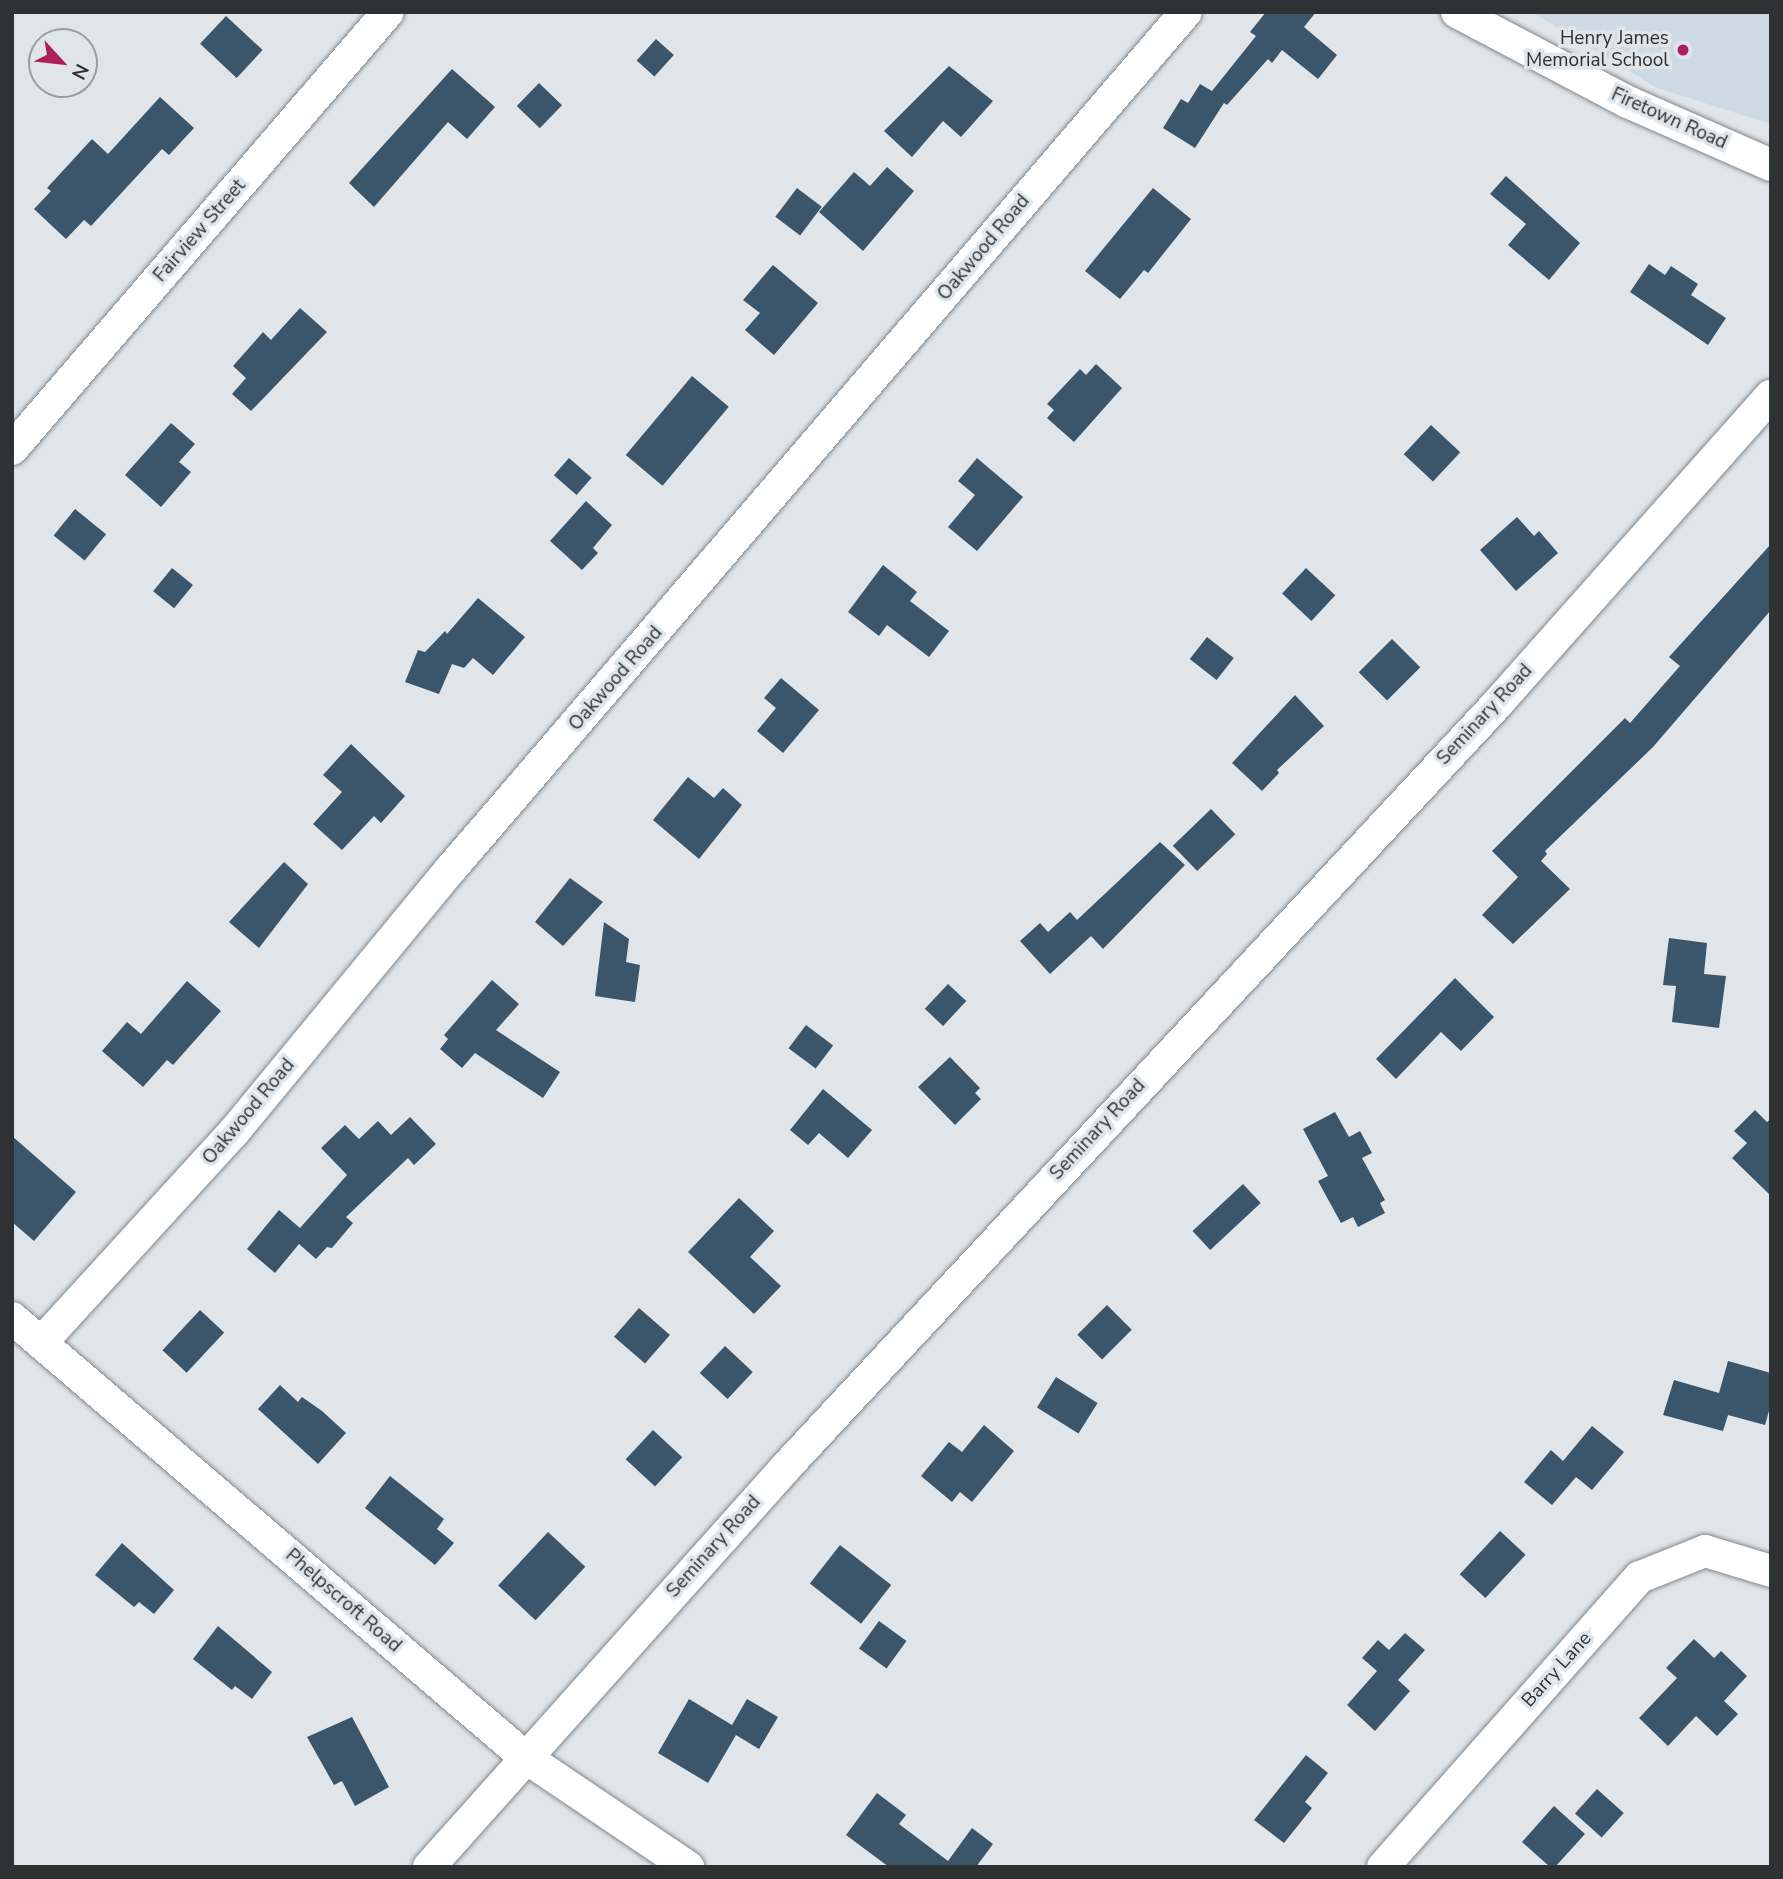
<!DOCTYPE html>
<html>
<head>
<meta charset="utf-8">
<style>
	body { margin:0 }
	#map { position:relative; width:1783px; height:1879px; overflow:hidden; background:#dfe5e9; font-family:"Nunito Sans",sans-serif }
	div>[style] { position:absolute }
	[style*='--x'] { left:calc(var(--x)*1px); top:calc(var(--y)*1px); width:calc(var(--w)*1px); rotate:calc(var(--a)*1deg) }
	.built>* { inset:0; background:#cdd9e3 }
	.building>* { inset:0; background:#3b556a; transform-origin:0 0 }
	.roads { filter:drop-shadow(0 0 2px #83888d) drop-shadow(0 0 2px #83888d) }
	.minor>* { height:32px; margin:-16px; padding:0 16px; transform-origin:16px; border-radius:16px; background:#fff }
	.dots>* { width:19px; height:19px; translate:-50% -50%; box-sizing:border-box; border:4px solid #dfe5e9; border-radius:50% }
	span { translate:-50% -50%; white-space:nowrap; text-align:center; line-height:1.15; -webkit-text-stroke:7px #dfe5e9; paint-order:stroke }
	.poi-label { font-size:19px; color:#2f3233 }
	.right { translate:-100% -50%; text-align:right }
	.street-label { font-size:19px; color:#2f3233 }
	.frame { position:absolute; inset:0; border:14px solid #2f3233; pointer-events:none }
	.north { position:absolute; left:28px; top:28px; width:70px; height:70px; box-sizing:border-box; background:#dfe5e9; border:2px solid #999da0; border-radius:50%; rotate:117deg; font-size:19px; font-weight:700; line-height:28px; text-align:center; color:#2f3233 }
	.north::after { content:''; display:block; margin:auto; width:24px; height:32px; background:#ad1f5a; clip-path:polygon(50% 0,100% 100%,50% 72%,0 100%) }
</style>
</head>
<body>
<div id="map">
	<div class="built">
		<div style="clip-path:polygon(1532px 12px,1771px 12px,1771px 124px,1657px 88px)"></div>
	</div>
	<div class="building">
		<div style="clip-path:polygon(1266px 12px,1316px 12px,1304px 27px,1337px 55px,1318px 79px,1282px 50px,1272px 63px,1268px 59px,1227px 105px,1224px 103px,1195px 148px,1163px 128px,1181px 99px,1188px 103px,1200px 84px,1212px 91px,1256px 36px,1250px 32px)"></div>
		<div style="left:226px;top:16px;width:50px;height:38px;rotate:43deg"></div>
		<div style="left:656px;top:39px;width:24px;height:29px;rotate:42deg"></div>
		<div style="clip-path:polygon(949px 66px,993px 101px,961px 137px,943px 121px,912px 157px,884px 131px)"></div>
		<div style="clip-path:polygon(452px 69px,495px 107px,467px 139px,448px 122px,374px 207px,349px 183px)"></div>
		<div style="left:539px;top:83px;width:32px;height:32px;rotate:44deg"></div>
		<div style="clip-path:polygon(160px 97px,194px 128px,169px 155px,162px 149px,91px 226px,84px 220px,66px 239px,34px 209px,51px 191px,47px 188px,92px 139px,108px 154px)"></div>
		<div style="clip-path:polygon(887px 167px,914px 191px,863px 251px,819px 212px,854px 172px,870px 186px)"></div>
		<div style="clip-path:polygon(1506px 176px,1580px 243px,1549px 280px,1508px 245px,1526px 224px,1490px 194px)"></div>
		<div style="left:797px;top:188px;width:31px;height:36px;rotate:37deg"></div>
		<div style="clip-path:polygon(1153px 188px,1191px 219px,1148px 273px,1144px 270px,1120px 299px,1085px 271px)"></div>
		<div style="clip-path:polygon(1649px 264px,1665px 275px,1671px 266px,1698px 284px,1691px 295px,1726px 318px,1708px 345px,1630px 292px)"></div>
		<div style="clip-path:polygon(773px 265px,818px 303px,774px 355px,745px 330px,760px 313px,743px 300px)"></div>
		<div style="clip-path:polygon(300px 308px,327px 332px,251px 411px,232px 394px,246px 378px,233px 366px,263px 332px,271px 340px)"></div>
		<div style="clip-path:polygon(1096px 364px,1122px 388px,1074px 442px,1047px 418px,1054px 410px,1047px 404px,1080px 369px,1086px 375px)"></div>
		<div style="left:692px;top:376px;width:48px;height:103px;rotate:40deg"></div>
		<div style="clip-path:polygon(171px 423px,195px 444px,179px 462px,191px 472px,161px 507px,125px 475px)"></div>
		<div style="left:1431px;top:425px;width:40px;height:40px;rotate:43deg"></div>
		<div style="left:569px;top:458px;width:30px;height:23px;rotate:41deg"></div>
		<div style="clip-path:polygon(977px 458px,1023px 497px,977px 551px,948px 527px,975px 495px,958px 481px)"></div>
		<div style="clip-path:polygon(586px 501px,612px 525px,593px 548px,598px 553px,582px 570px,550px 541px)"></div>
		<div style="left:75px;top:509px;width:40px;height:34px;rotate:39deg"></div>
		<div style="clip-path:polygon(1517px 517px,1534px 536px,1539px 531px,1558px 553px,1516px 591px,1480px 550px)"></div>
		<div style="clip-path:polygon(1771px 544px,1771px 610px,1653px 747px,1545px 851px,1547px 854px,1541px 861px,1570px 889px,1513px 944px,1482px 915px,1518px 877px,1492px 851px,1625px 718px,1630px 723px,1680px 666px,1669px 657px)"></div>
		<div style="clip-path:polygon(883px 565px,917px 592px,910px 601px,949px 631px,929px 657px,887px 625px,879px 636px,848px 612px)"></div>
		<div style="left:172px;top:568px;width:27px;height:30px;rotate:39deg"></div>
		<div style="left:1306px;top:568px;width:40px;height:35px;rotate:43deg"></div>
		<div style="clip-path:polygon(478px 598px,525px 637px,493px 675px,473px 658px,464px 668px,452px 664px,439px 694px,405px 682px,418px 650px,425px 652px,445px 631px,447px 634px)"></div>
		<div style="left:1207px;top:637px;width:34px;height:28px;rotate:38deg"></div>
		<div style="left:1392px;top:639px;width:40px;height:47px;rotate:45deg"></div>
		<div style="clip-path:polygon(781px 678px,819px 710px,783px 753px,757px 731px,776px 708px,764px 698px)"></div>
		<div style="clip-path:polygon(1295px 695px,1324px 726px,1277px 770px,1279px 773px,1262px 791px,1232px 763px)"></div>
		<div style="clip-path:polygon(351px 744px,405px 796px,381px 823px,374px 816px,342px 850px,313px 824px,342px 792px,323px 775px)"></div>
		<div style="clip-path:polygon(688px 777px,714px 798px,723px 788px,742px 805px,699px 859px,653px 820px)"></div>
		<div style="left:1211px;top:809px;width:35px;height:53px;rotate:46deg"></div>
		<div style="clip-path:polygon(1160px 842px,1185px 865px,1103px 949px,1091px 936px,1050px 974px,1020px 941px,1040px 923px,1048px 932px,1070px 912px,1077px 920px)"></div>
		<div style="clip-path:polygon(284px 862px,308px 884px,259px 948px,229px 922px)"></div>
		<div style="clip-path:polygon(570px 878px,603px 902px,563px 946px,535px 922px)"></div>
		<div style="clip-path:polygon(604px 922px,629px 939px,626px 962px,640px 965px,635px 1002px,595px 996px)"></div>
		<div style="clip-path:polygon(1669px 938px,1707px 943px,1704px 974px,1726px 976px,1719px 1028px,1672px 1022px,1676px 986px,1663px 985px)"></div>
		<div style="clip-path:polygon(1455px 978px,1494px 1017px,1461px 1051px,1441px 1032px,1396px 1079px,1376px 1059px)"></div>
		<div style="clip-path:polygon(492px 980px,519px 1004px,496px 1030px,560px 1072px,543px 1098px,475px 1053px,462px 1068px,440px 1049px,448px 1039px,444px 1035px)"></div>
		<div style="clip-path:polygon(187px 981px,221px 1011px,173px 1065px,167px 1060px,143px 1087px,102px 1051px,127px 1022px,141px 1034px)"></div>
		<div style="left:948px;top:984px;width:25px;height:34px;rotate:43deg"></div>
		<div style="left:806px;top:1025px;width:34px;height:29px;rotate:37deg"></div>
		<div style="clip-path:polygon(950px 1057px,980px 1088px,975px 1093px,981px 1099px,955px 1125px,918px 1087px)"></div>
		<div style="clip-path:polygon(823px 1089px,872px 1130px,848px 1158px,819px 1133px,808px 1145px,790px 1130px)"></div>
		<div style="clip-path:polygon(1755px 1110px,1767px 1122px,1771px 1119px,1771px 1196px,1732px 1158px,1747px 1143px,1734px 1131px)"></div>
		<div style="clip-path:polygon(1335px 1112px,1349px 1137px,1360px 1131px,1372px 1153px,1362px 1158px,1385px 1200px,1380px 1203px,1385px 1213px,1358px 1227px,1353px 1217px,1341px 1223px,1318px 1181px,1328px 1176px,1303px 1129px)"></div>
		<div style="clip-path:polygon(410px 1117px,436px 1144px,414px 1165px,408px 1158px,346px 1217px,353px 1223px,332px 1248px,327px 1247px,316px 1259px,299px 1244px,275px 1273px,247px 1249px,279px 1210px,300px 1228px,347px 1175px,321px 1148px,345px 1125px,359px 1139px,378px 1121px,391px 1135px)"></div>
		<div style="clip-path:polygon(12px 1136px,76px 1192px,34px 1241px,12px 1222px)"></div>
		<div style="left:1243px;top:1184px;width:26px;height:69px;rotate:47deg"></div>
		<div style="clip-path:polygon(739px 1198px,774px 1231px,750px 1257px,781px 1286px,754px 1314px,688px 1252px)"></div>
		<div style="left:1107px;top:1305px;width:35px;height:42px;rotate:45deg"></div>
		<div style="left:639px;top:1308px;width:41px;height:38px;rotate:41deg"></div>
		<div style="left:200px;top:1310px;width:33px;height:55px;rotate:43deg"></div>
		<div style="left:725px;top:1346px;width:38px;height:37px;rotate:43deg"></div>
		<div style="clip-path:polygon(1728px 1361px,1771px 1373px,1771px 1404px,1765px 1425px,1728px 1415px,1723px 1431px,1663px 1415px,1674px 1380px,1719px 1393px)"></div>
		<div style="left:1056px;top:1377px;width:49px;height:36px;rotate:32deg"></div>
		<div style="clip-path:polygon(280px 1385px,298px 1402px,302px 1397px,322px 1411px,346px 1433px,318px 1464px,258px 1409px)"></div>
		<div style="clip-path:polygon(984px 1425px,1014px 1451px,972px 1502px,960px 1492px,952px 1502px,921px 1476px,949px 1442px,962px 1452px)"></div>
		<div style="clip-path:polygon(1592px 1426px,1624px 1452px,1592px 1490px,1576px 1477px,1552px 1505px,1524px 1482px,1551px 1450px,1563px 1461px)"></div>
		<div style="left:653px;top:1430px;width:40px;height:40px;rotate:43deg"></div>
		<div style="clip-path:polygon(390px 1476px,444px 1519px,437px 1529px,454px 1543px,435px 1565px,365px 1508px)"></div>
		<div style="left:1500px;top:1531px;width:35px;height:59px;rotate:43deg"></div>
		<div style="left:548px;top:1532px;width:51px;height:73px;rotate:43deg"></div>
		<div style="clip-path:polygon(122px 1543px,174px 1590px,154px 1614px,139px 1602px,134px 1607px,95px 1575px)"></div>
		<div style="left:840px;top:1545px;width:65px;height:49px;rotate:38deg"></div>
		<div style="left:879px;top:1621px;width:34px;height:34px;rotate:36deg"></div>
		<div style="clip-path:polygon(218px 1626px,272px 1672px,252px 1699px,235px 1686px,232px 1690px,193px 1659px)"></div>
		<div style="clip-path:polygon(1405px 1633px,1425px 1650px,1398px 1680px,1410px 1691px,1375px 1731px,1347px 1705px,1377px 1671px,1362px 1658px,1378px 1640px,1389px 1650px)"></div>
		<div style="clip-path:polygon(1694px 1639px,1714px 1658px,1721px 1651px,1747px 1676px,1724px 1701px,1738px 1714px,1717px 1736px,1696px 1716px,1668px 1746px,1639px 1718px,1677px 1678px,1666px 1668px)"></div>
		<div style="clip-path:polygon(689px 1699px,732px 1725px,747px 1699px,778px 1717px,759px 1749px,736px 1735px,708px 1783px,658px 1753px)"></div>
		<div style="clip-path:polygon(352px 1717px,389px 1787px,355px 1806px,342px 1781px,334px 1785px,307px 1737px)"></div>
		<div style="clip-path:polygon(1306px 1755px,1328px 1773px,1305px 1802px,1312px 1808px,1284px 1843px,1254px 1820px)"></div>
		<div style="left:1597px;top:1789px;width:36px;height:33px;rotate:42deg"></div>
		<div style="clip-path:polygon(877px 1793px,906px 1815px,899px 1824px,948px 1861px,972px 1828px,993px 1844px,976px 1867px,889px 1867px,846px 1835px)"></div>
		<div style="clip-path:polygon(1554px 1806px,1585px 1834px,1555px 1867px,1550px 1867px,1522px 1842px)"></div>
	</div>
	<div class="roads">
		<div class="minor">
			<div style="--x:1457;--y:12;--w:193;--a:27.8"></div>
			<div style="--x:1628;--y:102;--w:156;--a:23.8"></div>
			<div style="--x:12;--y:449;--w:576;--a:-49.29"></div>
			<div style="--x:12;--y:1318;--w:675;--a:40.56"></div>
			<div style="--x:525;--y:1757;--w:197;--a:34"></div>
			<div style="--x:41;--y:1343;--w:285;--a:-47.6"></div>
			<div style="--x:233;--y:1133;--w:341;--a:-50.5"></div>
			<div style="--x:450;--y:870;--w:1130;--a:-49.38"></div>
			<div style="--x:429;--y:1867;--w:539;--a:-48.23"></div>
			<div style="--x:788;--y:1465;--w:1042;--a:-47.02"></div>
			<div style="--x:1498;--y:703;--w:411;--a:-48.4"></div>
			<div style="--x:1383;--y:1867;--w:387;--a:-48.5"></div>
			<div style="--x:1640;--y:1577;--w:70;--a:-21.8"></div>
			<div style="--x:1705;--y:1551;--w:69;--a:16.9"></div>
		</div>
	</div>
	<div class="dots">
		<div style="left:1683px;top:50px;background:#ad1f5a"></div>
	</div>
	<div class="poi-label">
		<span class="right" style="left:1669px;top:50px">Henry James<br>Memorial School</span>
	</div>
	<div class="street-label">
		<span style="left:1669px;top:119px;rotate:24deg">Firetown Road</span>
		<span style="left:200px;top:231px;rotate:-49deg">Fairview Street</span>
		<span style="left:984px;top:248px;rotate:-50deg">Oakwood Road</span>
		<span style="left:616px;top:679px;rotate:-49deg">Oakwood Road</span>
		<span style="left:1485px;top:715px;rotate:-47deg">Seminary Road</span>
		<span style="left:249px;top:1112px;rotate:-50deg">Oakwood Road</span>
		<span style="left:1098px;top:1130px;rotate:-47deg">Seminary Road</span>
		<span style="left:714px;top:1547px;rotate:-48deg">Seminary Road</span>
		<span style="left:343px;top:1601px;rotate:41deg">Phelpscroft Road</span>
		<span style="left:1557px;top:1670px;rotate:-48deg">Barry Lane</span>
	</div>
	<div class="frame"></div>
	<div class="north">N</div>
</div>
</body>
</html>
